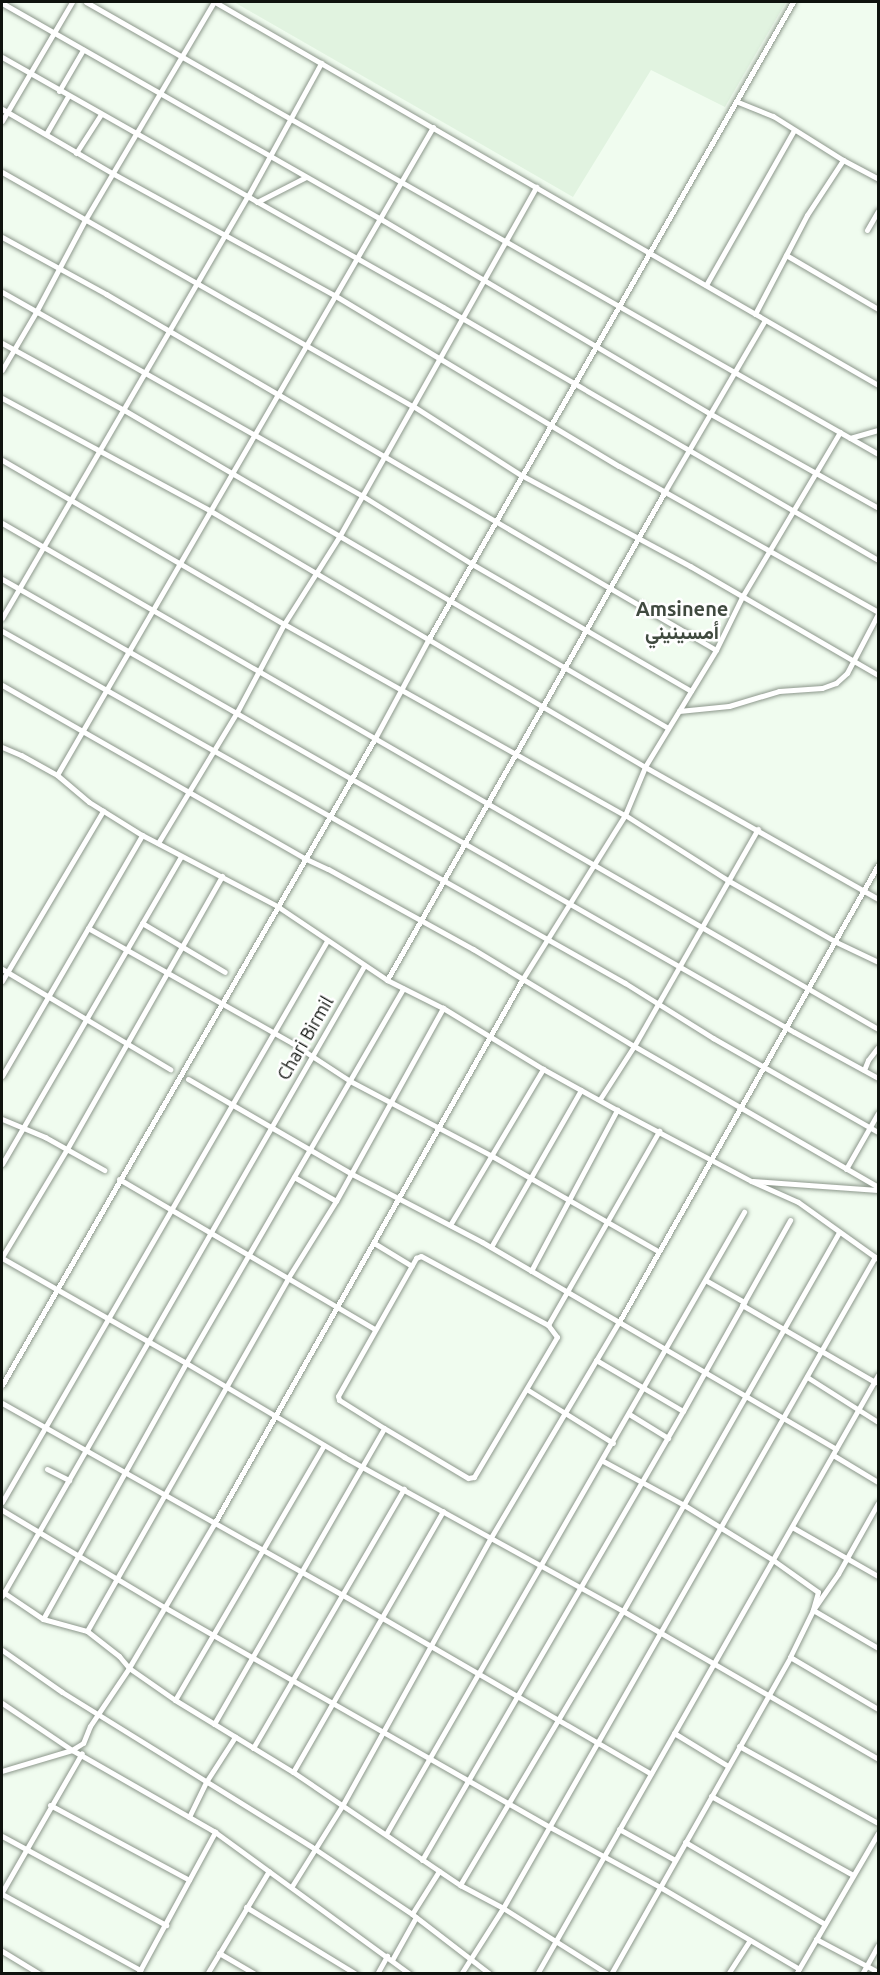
<!DOCTYPE html>
<html>
<head>
<meta charset="utf-8">
<style>
	body { margin:0 }
	#map { position:relative; width:880px; height:1975px; overflow:hidden; background:#f0fcef; font-family:Ubuntu,Vazirmatn,sans-serif }
	div>[style] { position:absolute }
	[style*='--x'] { left:calc(var(--x)*1px); top:calc(var(--y)*1px); width:calc(var(--w)*1px); rotate:calc(var(--a)*1deg) }
	.built>* { inset:0; background:#e1f3e0 }
	.roads { filter:drop-shadow(0 0 2px #8c978b) drop-shadow(0 0 2px #8c978b) }
	.minor>* { height:5px; margin:-2.5px; padding:0 2.5px; transform-origin:2.5px; border-radius:2.5px; background:#fff }
	span { translate:-50% -50%; white-space:nowrap; text-align:center; line-height:1.15; -webkit-text-stroke:5px #fff; paint-order:stroke }
	.street-label { font-size:18px; color:#0f130e }
	.neighbourhood-label { font-size:20px; color:#404a3f; font-weight:700 }
	.frame { position:absolute; inset:0; border:3px solid #0f130e; pointer-events:none }
</style>
</head>
<body>
<div id="map">
	<div class="built">
		<div style="clip-path:polygon(234px 2px,786px 2px,725px 107px,651px 70px,573px 197px)"></div>
	</div>
	<div class="roads">
		<div class="minor">
			<div style="--x:86;--y:2;--w:912;--a:29.71"></div>
			<div style="--x:215;--y:2;--w:766;--a:30.01"></div>
			<div style="--x:2;--y:3;--w:434;--a:29.7"></div>
			<div style="--x:379;--y:218;--w:383;--a:30.6"></div>
			<div style="--x:709;--y:413;--w:194;--a:29.3"></div>
			<div style="--x:2;--y:57;--w:507;--a:29.55"></div>
			<div style="--x:443;--y:307;--w:503;--a:30.18"></div>
			<div style="--x:59;--y:91;--w:48;--a:-59.7"></div>
			<div style="--x:738;--y:102;--w:38;--a:22"></div>
			<div style="--x:773;--y:116;--w:83;--a:32.2"></div>
			<div style="--x:843;--y:160;--w:40;--a:28"></div>
			<div style="--x:2;--y:109;--w:127;--a:30.2"></div>
			<div style="--x:112;--y:173;--w:253;--a:28.8"></div>
			<div style="--x:334;--y:295;--w:332;--a:31"></div>
			<div style="--x:619;--y:466;--w:297;--a:29.4"></div>
			<div style="--x:2;--y:121;--w:138;--a:-59.5"></div>
			<div style="--x:433;--y:127;--w:749;--a:120.12"></div>
			<div style="--x:57;--y:775;--w:42;--a:40.2"></div>
			<div style="--x:89;--y:802;--w:62;--a:31.9"></div>
			<div style="--x:142;--y:835;--w:153;--a:27.7"></div>
			<div style="--x:277;--y:906;--w:133;--a:33.9"></div>
			<div style="--x:387;--y:980;--w:63;--a:26.6"></div>
			<div style="--x:443;--y:1008;--w:117;--a:31.4"></div>
			<div style="--x:543;--y:1069;--w:85;--a:29"></div>
			<div style="--x:617;--y:1110;--w:152;--a:27.9"></div>
			<div style="--x:751;--y:1181;--w:51;--a:24.1"></div>
			<div style="--x:798;--y:1202;--w:98;--a:35.5"></div>
			<div style="--x:46;--y:134;--w:44;--a:-59.9"></div>
			<div style="--x:76;--y:153;--w:46;--a:-57.3"></div>
			<div style="--x:2;--y:172;--w:473;--a:29.7"></div>
			<div style="--x:413;--y:406;--w:128;--a:32.6"></div>
			<div style="--x:521;--y:475;--w:192;--a:28.3"></div>
			<div style="--x:690;--y:566;--w:217;--a:30.1"></div>
			<div style="--x:257;--y:202;--w:55;--a:-27"></div>
			<div style="--x:867;--y:230;--w:22;--a:-60"></div>
			<div style="--x:2;--y:237;--w:119;--a:28.7"></div>
			<div style="--x:106;--y:294;--w:706;--a:30.27"></div>
			<div style="--x:786;--y:255;--w:107;--a:30.4"></div>
			<div style="--x:706;--y:285;--w:178;--a:-60.4"></div>
			<div style="--x:2;--y:292;--w:412;--a:29.5"></div>
			<div style="--x:361;--y:495;--w:131;--a:31.9"></div>
			<div style="--x:472;--y:564;--w:253;--a:30.1"></div>
			<div style="--x:755;--y:314;--w:112;--a:-62.3"></div>
			<div style="--x:807;--y:215;--w:66;--a:-56.8"></div>
			<div style="--x:2;--y:343;--w:139;--a:28.8"></div>
			<div style="--x:124;--y:410;--w:630;--a:30.31"></div>
			<div style="--x:2;--y:370;--w:67;--a:-59.6"></div>
			<div style="--x:36;--y:312;--w:104;--a:-62"></div>
			<div style="--x:85;--y:220;--w:253;--a:-59.4"></div>
			<div style="--x:2;--y:398;--w:235;--a:28.4"></div>
			<div style="--x:209;--y:510;--w:506;--a:30.52"></div>
			<div style="--x:645;--y:767;--w:268;--a:29.5"></div>
			<div style="--x:840;--y:432;--w:192;--a:120.7"></div>
			<div style="--x:742;--y:597;--w:59;--a:116.1"></div>
			<div style="--x:716;--y:650;--w:137;--a:121.3"></div>
			<div style="--x:645;--y:767;--w:52;--a:112.6"></div>
			<div style="--x:625;--y:815;--w:123;--a:32.4"></div>
			<div style="--x:729;--y:881;--w:121;--a:29.7"></div>
			<div style="--x:834;--y:941;--w:49;--a:25.5"></div>
			<div style="--x:850;--y:438;--w:29;--a:-16"></div>
			<div style="--x:2;--y:460;--w:326;--a:30.2"></div>
			<div style="--x:284;--y:624;--w:391;--a:29.3"></div>
			<div style="--x:625;--y:815;--w:195;--a:122"></div>
			<div style="--x:522;--y:980;--w:625;--a:119.52"></div>
			<div style="--x:214;--y:1524;--w:167;--a:120.6"></div>
			<div style="--x:129;--y:1668;--w:70;--a:123.9"></div>
			<div style="--x:90;--y:1726;--w:18;--a:112"></div>
			<div style="--x:83;--y:1743;--w:13;--a:148"></div>
			<div style="--x:72;--y:1750;--w:73;--a:163.3"></div>
			<div style="--x:2;--y:523;--w:1012;--a:30.01"></div>
			<div style="--x:2;--y:579;--w:912;--a:29.77"></div>
			<div style="--x:794;--y:1032;--w:96;--a:28.7"></div>
			<div style="--x:2;--y:618;--w:488;--a:-59.8"></div>
			<div style="--x:248;--y:196;--w:152;--a:-61.2"></div>
			<div style="--x:2;--y:631;--w:716;--a:29.47"></div>
			<div style="--x:625;--y:983;--w:104;--a:32"></div>
			<div style="--x:713;--y:1038;--w:190;--a:29.7"></div>
			<div style="--x:2;--y:685;--w:348;--a:29.8"></div>
			<div style="--x:304;--y:858;--w:26;--a:25"></div>
			<div style="--x:328;--y:869;--w:166;--a:28.9"></div>
			<div style="--x:473;--y:949;--w:188;--a:31.1"></div>
			<div style="--x:634;--y:1046;--w:282;--a:30"></div>
			<div style="--x:679;--y:711;--w:50;--a:-5.7"></div>
			<div style="--x:729;--y:706;--w:52;--a:-16.7"></div>
			<div style="--x:779;--y:691;--w:43;--a:-4"></div>
			<div style="--x:822;--y:688;--w:15;--a:-20"></div>
			<div style="--x:836;--y:683;--w:15;--a:-42"></div>
			<div style="--x:847;--y:673;--w:67;--a:-62.3"></div>
			<div style="--x:2;--y:747;--w:21;--a:23"></div>
			<div style="--x:21;--y:755;--w:41;--a:29.1"></div>
			<div style="--x:158;--y:843;--w:153;--a:-58.9"></div>
			<div style="--x:237;--y:712;--w:100;--a:-61.9"></div>
			<div style="--x:284;--y:624;--w:103;--a:-57.7"></div>
			<div style="--x:339;--y:537;--w:402;--a:-60.6"></div>
			<div style="--x:142;--y:923;--w:96;--a:30.6"></div>
			<div style="--x:88;--y:928;--w:234;--a:29.4"></div>
			<div style="--x:292;--y:1043;--w:69;--a:33.2"></div>
			<div style="--x:350;--y:1081;--w:161;--a:27.8"></div>
			<div style="--x:492;--y:1156;--w:191;--a:29.8"></div>
			<div style="--x:2;--y:969;--w:196;--a:30.8"></div>
			<div style="--x:387;--y:980;--w:562;--a:-60.38"></div>
			<div style="--x:665;--y:491;--w:198;--a:-59.7"></div>
			<div style="--x:2;--y:981;--w:198;--a:-59.3"></div>
			<div style="--x:864;--y:1070;--w:11;--a:-68"></div>
			<div style="--x:868;--y:1060;--w:16;--a:-52"></div>
			<div style="--x:2;--y:1076;--w:279;--a:-59.8"></div>
			<div style="--x:188;--y:1079;--w:187;--a:30.1"></div>
			<div style="--x:350;--y:1173;--w:149;--a:27.6"></div>
			<div style="--x:482;--y:1242;--w:410;--a:30.3"></div>
			<div style="--x:600;--y:1099;--w:63;--a:-57.3"></div>
			<div style="--x:634;--y:1046;--w:250;--a:-60.3"></div>
			<div style="--x:2;--y:1119;--w:47;--a:22.7"></div>
			<div style="--x:45;--y:1137;--w:68;--a:29.2"></div>
			<div style="--x:2;--y:1164;--w:356;--a:-59.8"></div>
			<div style="--x:846;--y:1169;--w:64;--a:-60.3"></div>
			<div style="--x:294;--y:1177;--w:48;--a:29.7"></div>
			<div style="--x:119;--y:1179;--w:297;--a:30.4"></div>
			<div style="--x:753;--y:1181;--w:125;--a:4.1"></div>
			<div style="--x:450;--y:1225;--w:182;--a:-59.2"></div>
			<div style="--x:374;--y:1243;--w:44;--a:31.2"></div>
			<div style="--x:491;--y:1247;--w:181;--a:-60.2"></div>
			<div style="--x:421;--y:1256;--w:145;--a:28.5"></div>
			<div style="--x:548;--y:1325;--w:15;--a:53"></div>
			<div style="--x:557;--y:1337;--w:163;--a:120.7"></div>
			<div style="--x:474;--y:1477;--w:6;--a:171"></div>
			<div style="--x:468;--y:1478;--w:98;--a:-149.2"></div>
			<div style="--x:384;--y:1428;--w:53;--a:-148.1"></div>
			<div style="--x:339;--y:1400;--w:4;--a:-104"></div>
			<div style="--x:338;--y:1396;--w:159;--a:-60.5"></div>
			<div style="--x:416;--y:1258;--w:5;--a:-22"></div>
			<div style="--x:2;--y:1257;--w:126;--a:-59"></div>
			<div style="--x:67;--y:1149;--w:314;--a:-60.4"></div>
			<div style="--x:2;--y:1258;--w:212;--a:29.7"></div>
			<div style="--x:186;--y:1363;--w:184;--a:30.7"></div>
			<div style="--x:344;--y:1457;--w:319;--a:28.9"></div>
			<div style="--x:623;--y:1611;--w:295;--a:30.1"></div>
			<div style="--x:531;--y:1271;--w:183;--a:-61.9"></div>
			<div style="--x:707;--y:1281;--w:43;--a:29.6"></div>
			<div style="--x:742;--y:1305;--w:154;--a:30.1"></div>
			<div style="--x:548;--y:1325;--w:224;--a:-60.2"></div>
			<div style="--x:596;--y:1360;--w:101;--a:30.4"></div>
			<div style="--x:807;--y:1377;--w:84;--a:32.4"></div>
			<div style="--x:2;--y:1385;--w:745;--a:-60.03"></div>
			<div style="--x:374;--y:740;--w:114;--a:-61.6"></div>
			<div style="--x:428;--y:640;--w:735;--a:-60.23"></div>
			<div style="--x:528;--y:1390;--w:100;--a:31.9"></div>
			<div style="--x:2;--y:1403;--w:389;--a:29.4"></div>
			<div style="--x:341;--y:1594;--w:358;--a:30.1"></div>
			<div style="--x:629;--y:1414;--w:46;--a:31.6"></div>
			<div style="--x:833;--y:1455;--w:52;--a:31"></div>
			<div style="--x:603;--y:1461;--w:92;--a:28.5"></div>
			<div style="--x:684;--y:1505;--w:105;--a:31.7"></div>
			<div style="--x:773;--y:1560;--w:55;--a:35.4"></div>
			<div style="--x:818;--y:1592;--w:19;--a:106"></div>
			<div style="--x:813;--y:1610;--w:75;--a:30.3"></div>
			<div style="--x:47;--y:1469;--w:25;--a:27"></div>
			<div style="--x:2;--y:1502;--w:648;--a:-59.92"></div>
			<div style="--x:2;--y:1510;--w:189;--a:30.9"></div>
			<div style="--x:164;--y:1607;--w:444;--a:29.7"></div>
			<div style="--x:550;--y:1827;--w:125;--a:28.6"></div>
			<div style="--x:660;--y:1887;--w:161;--a:30.5"></div>
			<div style="--x:792;--y:1527;--w:99;--a:29.7"></div>
			<div style="--x:3;--y:1592;--w:48;--a:34"></div>
			<div style="--x:43;--y:1619;--w:46;--a:15.3"></div>
			<div style="--x:87;--y:1631;--w:41;--a:38"></div>
			<div style="--x:119;--y:1656;--w:16;--a:50"></div>
			<div style="--x:129;--y:1668;--w:56;--a:34.8"></div>
			<div style="--x:175;--y:1700;--w:138;--a:31.4"></div>
			<div style="--x:293;--y:1772;--w:202;--a:34.1"></div>
			<div style="--x:460;--y:1885;--w:49;--a:28.1"></div>
			<div style="--x:503;--y:1908;--w:124;--a:32.2"></div>
			<div style="--x:2;--y:1596;--w:727;--a:-60.12"></div>
			<div style="--x:43;--y:1619;--w:293;--a:-60.8"></div>
			<div style="--x:186;--y:1363;--w:433;--a:-59.9"></div>
			<div style="--x:87;--y:1631;--w:406;--a:-60.3"></div>
			<div style="--x:288;--y:1278;--w:91;--a:-58.1"></div>
			<div style="--x:336;--y:1201;--w:221;--a:-61"></div>
			<div style="--x:2;--y:1650;--w:73;--a:35"></div>
			<div style="--x:62;--y:1692;--w:298;--a:31.8"></div>
			<div style="--x:315;--y:1849;--w:117;--a:33.8"></div>
			<div style="--x:412;--y:1914;--w:98;--a:37.6"></div>
			<div style="--x:790;--y:1657;--w:102;--a:30.6"></div>
			<div style="--x:175;--y:1700;--w:295;--a:-59.7"></div>
			<div style="--x:2;--y:1703;--w:84;--a:33.9"></div>
			<div style="--x:72;--y:1750;--w:165;--a:29.8"></div>
			<div style="--x:215;--y:1832;--w:241;--a:36.1"></div>
			<div style="--x:214;--y:1724;--w:341;--a:-60.1"></div>
			<div style="--x:674;--y:1733;--w:63;--a:31.4"></div>
			<div style="--x:739;--y:1746;--w:159;--a:29"></div>
			<div style="--x:253;--y:1748;--w:300;--a:-59.8"></div>
			<div style="--x:293;--y:1772;--w:301;--a:-60.1"></div>
			<div style="--x:711;--y:1796;--w:162;--a:29.1"></div>
			<div style="--x:50;--y:1805;--w:158;--a:28.3"></div>
			<div style="--x:189;--y:1817;--w:39;--a:-64"></div>
			<div style="--x:206;--y:1782;--w:54;--a:-57.2"></div>
			<div style="--x:619;--y:1829;--w:64;--a:29"></div>
			<div style="--x:386;--y:1834;--w:718;--a:-60.08"></div>
			<div style="--x:2;--y:1836;--w:187;--a:28.5"></div>
			<div style="--x:685;--y:1842;--w:162;--a:30.4"></div>
			<div style="--x:422;--y:1860;--w:519;--a:-59.83"></div>
			<div style="--x:683;--y:1411;--w:219;--a:-60.7"></div>
			<div style="--x:460;--y:1885;--w:319;--a:-59.3"></div>
			<div style="--x:623;--y:1611;--w:436;--a:-60.3"></div>
			<div style="--x:292;--y:1886;--w:94;--a:-58"></div>
			<div style="--x:342;--y:1806;--w:305;--a:-61"></div>
			<div style="--x:490;--y:1539;--w:252;--a:-59.3"></div>
			<div style="--x:619;--y:1322;--w:525;--a:-60.46"></div>
			<div style="--x:2;--y:1892;--w:160;--a:-60.1"></div>
			<div style="--x:2;--y:1894;--w:158;--a:28.8"></div>
			<div style="--x:246;--y:1907;--w:129;--a:31.3"></div>
			<div style="--x:412;--y:1914;--w:51;--a:-57.9"></div>
			<div style="--x:816;--y:1939;--w:70;--a:28"></div>
			<div style="--x:2;--y:1951;--w:44;--a:31.2"></div>
			<div style="--x:219;--y:1953;--w:42;--a:30.3"></div>
			<div style="--x:392;--y:1960;--w:49;--a:-60.8"></div>
			<div style="--x:138;--y:1974;--w:162;--a:-61.5"></div>
			<div style="--x:207;--y:1974;--w:120;--a:-59"></div>
			<div style="--x:377;--y:1974;--w:21;--a:-61"></div>
			<div style="--x:461;--y:1974;--w:78;--a:-57.5"></div>
			<div style="--x:503;--y:1908;--w:750;--a:-60.26"></div>
			<div style="--x:537;--y:1974;--w:689;--a:-60.35"></div>
			<div style="--x:611;--y:1974;--w:364;--a:-60.5"></div>
			<div style="--x:790;--y:1657;--w:52;--a:-63.9"></div>
			<div style="--x:813;--y:1610;--w:44;--a:-55.2"></div>
			<div style="--x:838;--y:1574;--w:81;--a:-60.6"></div>
			<div style="--x:728;--y:1974;--w:40;--a:-57.1"></div>
			<div style="--x:796;--y:1974;--w:163;--a:-59.8"></div>
			<div style="--x:862;--y:1974;--w:33;--a:-61"></div>
		</div>
	</div>
	<div class="street-label">
		<span style="left:305px;top:1038px;rotate:-60deg">Chari Birmil</span>
	</div>
	<div class="neighbourhood-label">
		<span style="left:682px;top:620px">Amsinene<br>أمسينيني</span>
	</div>
	<div class="frame"></div>
</div>
</body>
</html>
